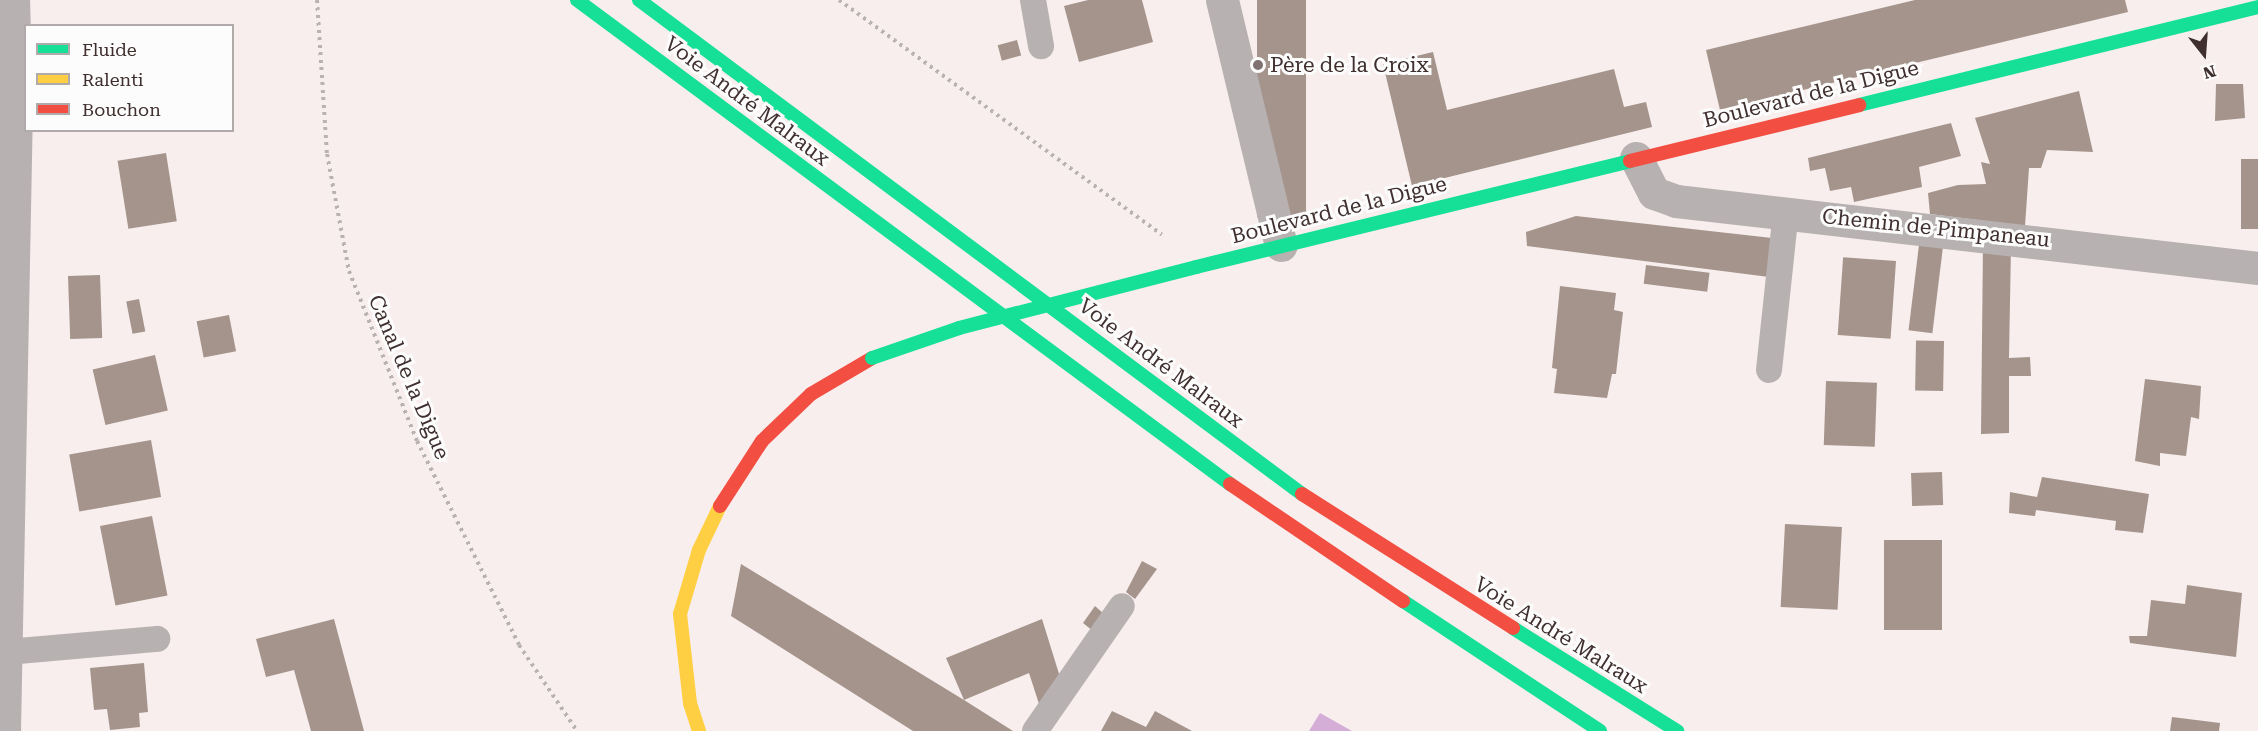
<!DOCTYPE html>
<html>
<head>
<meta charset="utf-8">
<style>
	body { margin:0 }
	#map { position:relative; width:2258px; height:731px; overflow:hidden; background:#f8eeed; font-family:"Roboto Serif",serif }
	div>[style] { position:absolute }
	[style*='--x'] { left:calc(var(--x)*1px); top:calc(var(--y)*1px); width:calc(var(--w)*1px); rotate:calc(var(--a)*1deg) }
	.water>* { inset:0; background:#d4aed7 }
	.building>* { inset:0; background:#a4948b; transform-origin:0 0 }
	.path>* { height:4px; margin-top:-2px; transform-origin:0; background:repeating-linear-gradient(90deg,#b9b2b2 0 3px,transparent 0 7.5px) }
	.lane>* { height:26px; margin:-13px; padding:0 13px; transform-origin:13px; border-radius:13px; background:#b7b1b2 }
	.street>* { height:33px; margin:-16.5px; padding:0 16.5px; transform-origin:16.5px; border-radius:16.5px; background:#b7b1b2 }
	.fast>* { height:14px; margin:-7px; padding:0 7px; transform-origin:7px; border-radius:7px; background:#16e098 }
	.slow>* { height:14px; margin:-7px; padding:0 7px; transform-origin:7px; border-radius:7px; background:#ffcf43 }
	.jam>* { height:14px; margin:-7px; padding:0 7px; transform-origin:7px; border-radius:7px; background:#f24e42 }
	.fast-bridge>* { height:14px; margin:-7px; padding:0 7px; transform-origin:7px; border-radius:7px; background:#16e098 }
	.dots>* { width:16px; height:16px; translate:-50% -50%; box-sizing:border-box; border:3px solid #fcfcfc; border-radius:50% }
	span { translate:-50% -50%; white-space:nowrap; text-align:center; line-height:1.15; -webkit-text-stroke:6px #fcfcfc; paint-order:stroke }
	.poi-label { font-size:21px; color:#3f2f2e }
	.left { translate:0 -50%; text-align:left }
	.street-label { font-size:21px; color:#3f2f2e }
	.legend { position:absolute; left:24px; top:24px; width:210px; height:108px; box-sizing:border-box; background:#fcfcfc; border:2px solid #b0aaaa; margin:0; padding:8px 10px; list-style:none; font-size:18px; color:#3f2f2e }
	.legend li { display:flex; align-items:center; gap:12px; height:30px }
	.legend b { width:30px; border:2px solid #b0aaaa }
	.north { position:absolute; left:2174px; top:24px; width:60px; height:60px; -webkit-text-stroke:4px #fcfcfc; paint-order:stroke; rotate:163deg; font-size:16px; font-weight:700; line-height:24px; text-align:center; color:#3f2f2e }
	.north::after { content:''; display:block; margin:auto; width:21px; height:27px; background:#3f2f2e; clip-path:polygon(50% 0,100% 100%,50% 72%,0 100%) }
</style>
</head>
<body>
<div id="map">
	<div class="water">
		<div style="clip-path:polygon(1320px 713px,1352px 731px,1309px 731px)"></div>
	</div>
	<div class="building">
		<div style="clip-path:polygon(1088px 0,1142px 0,1153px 42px,1079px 62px,1064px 6px)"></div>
		<div style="left:1257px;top:0;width:49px;height:217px"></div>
		<div style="clip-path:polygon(1915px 0,2125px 0,2128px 12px,1720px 110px,1706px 50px)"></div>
		<div style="left:1017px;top:40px;width:16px;height:20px;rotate:75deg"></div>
		<div style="clip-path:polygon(1433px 52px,1447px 110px,1614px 69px,1624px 107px,1646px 102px,1652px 127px,1412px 186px,1383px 64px)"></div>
		<div style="clip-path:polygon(2216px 84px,2243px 84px,2245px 118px,2215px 121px)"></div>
		<div style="clip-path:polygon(2079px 91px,2093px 152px,2047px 150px,2041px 168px,2029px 168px,2025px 226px,1930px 214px,1928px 193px,1958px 185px,1986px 184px,1981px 162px,1990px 164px,1975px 118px)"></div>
		<div style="clip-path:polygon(1951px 123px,1961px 156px,1919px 167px,1922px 187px,1854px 202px,1851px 187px,1830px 191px,1825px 168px,1810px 171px,1808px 158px)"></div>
		<div style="left:166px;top:153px;width:69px;height:49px;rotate:81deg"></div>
		<div style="left:2258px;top:159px;width:70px;height:17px;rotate:90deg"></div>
		<div style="clip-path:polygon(1576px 216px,1772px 238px,1769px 277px,1527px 246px,1526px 232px)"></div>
		<div style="left:1920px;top:237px;width:24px;height:94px;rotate:7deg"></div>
		<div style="clip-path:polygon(1983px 242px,2011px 246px,2009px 358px,2030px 357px,2031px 376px,2009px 376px,2009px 433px,1981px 434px)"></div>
		<div style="left:1896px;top:261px;width:78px;height:53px;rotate:94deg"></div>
		<div style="left:1646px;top:265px;width:64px;height:19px;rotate:7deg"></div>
		<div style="left:100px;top:275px;width:63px;height:32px;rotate:88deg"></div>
		<div style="clip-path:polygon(1560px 286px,1616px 293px,1614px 310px,1623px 312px,1616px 374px,1612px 374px,1607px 398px,1554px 393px,1557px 369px,1552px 368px)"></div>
		<div style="left:139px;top:299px;width:33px;height:13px;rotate:79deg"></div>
		<div style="left:229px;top:315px;width:37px;height:33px;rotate:79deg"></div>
		<div style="left:1944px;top:341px;width:50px;height:28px;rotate:91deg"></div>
		<div style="left:155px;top:355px;width:57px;height:64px;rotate:77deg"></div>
		<div style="clip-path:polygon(2145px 379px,2201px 386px,2199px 419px,2191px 417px,2186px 456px,2160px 453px,2160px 466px,2135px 461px)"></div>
		<div style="left:1826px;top:381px;width:51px;height:64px;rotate:2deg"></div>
		<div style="left:151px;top:440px;width:58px;height:83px;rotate:80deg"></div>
		<div style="left:1942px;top:472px;width:33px;height:31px;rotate:88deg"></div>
		<div style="clip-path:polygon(2042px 477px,2149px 494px,2143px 533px,2115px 530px,2116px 521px,2036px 510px,2035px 516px,2009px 513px,2010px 492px,2037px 497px)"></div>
		<div style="left:152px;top:516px;width:81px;height:53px;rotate:79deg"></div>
		<div style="left:1785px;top:524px;width:57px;height:83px;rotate:3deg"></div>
		<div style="left:1884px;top:540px;width:58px;height:90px"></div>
		<div style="clip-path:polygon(1142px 561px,1157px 569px,1135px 599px,1126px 592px)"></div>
		<div style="clip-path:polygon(741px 564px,964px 700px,946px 658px,1042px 619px,1060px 677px,1040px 707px,1029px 673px,964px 700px,1013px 731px,913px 731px,731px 616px)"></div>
		<div style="clip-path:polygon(2187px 585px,2242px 593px,2236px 657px,2130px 643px,2129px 636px,2147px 636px,2151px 600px,2185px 604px)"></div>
		<div style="clip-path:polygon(1095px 606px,1104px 614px,1093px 631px,1083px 623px)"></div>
		<div style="clip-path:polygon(334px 619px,364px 731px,311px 731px,294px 670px,266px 677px,256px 639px)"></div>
		<div style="clip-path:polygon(144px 663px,148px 712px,139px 713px,140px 727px,110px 730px,107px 709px,94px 710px,90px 668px)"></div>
		<div style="clip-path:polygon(1112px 711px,1146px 727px,1155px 711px,1192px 731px,1101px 731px)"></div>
		<div style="clip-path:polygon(2172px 717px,2220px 723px,2219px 731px,2170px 731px)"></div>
	</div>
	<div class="path">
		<div style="--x:317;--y:0;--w:154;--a:86.3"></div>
		<div style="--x:327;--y:154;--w:119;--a:79.4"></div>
		<div style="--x:349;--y:271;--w:183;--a:68.2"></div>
		<div style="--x:417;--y:441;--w:228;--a:63.4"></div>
		<div style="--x:519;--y:645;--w:104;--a:56"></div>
		<div style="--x:839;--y:0;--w:399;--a:36"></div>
	</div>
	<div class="lane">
		<div style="--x:1033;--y:0;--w:47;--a:80.1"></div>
		<div style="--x:1769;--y:370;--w:159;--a:-83.9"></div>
		<div style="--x:7;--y:652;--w:151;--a:-5"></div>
		<div style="--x:1035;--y:731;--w:152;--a:-55.2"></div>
	</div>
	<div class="street">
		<div style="--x:1222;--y:0;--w:252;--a:76.5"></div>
		<div style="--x:1636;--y:158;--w:39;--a:63"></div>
		<div style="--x:1654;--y:193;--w:23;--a:20"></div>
		<div style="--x:1676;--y:201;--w:586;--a:6.57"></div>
		<div style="--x:4;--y:731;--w:626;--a:-88.9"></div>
		<div style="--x:16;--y:105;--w:105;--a:-91.6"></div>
	</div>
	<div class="fast">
		<div style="--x:577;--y:0;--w:813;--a:36.55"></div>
		<div style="--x:639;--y:0;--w:827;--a:36.69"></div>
		<div style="--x:1859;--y:105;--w:411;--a:-13.8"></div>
		<div style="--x:1196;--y:267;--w:447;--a:-13.7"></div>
		<div style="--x:1403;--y:601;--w:236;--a:33.4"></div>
		<div style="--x:1513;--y:628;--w:194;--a:32.1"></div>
	</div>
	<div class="slow">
		<div style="--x:699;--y:731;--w:29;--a:-108"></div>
		<div style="--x:690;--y:703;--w:90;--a:-96.4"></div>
		<div style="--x:680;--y:614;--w:67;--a:-73.5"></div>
		<div style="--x:699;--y:550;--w:49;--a:-64.5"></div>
	</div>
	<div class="jam">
		<div style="--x:1630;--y:161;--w:236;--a:-13.7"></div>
		<div style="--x:1230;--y:484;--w:209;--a:34.1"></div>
		<div style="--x:1302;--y:494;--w:250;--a:32.4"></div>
		<div style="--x:720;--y:506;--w:77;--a:-57.1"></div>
		<div style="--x:762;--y:441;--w:68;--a:-43.8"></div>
		<div style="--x:811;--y:394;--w:71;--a:-30.5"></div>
	</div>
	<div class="fast-bridge">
		<div style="--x:872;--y:358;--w:92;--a:-19"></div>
		<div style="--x:959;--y:328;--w:245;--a:-14.4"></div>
	</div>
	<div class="dots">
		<div style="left:1258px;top:65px;background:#807271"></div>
	</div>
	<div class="poi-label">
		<span class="left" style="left:1270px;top:65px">Père de la Croix</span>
	</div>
	<div class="street-label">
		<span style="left:1811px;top:94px;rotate:-14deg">Boulevard de la Digue</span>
		<span style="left:747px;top:101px;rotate:37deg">Voie André Malraux</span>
		<span style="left:1339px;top:210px;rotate:-14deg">Boulevard de la Digue</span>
		<span style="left:1936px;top:228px;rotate:6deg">Chemin de Pimpaneau</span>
		<span style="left:1161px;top:363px;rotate:37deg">Voie André Malraux</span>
		<span style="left:409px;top:377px;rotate:67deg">Canal de la Digue</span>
		<span style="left:1561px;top:635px;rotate:32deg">Voie André Malraux</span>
	</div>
	<ul class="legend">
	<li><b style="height:8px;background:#16e098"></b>Fluide</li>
	<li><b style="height:8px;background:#ffcf43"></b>Ralenti</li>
	<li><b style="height:8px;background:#f24e42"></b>Bouchon</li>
	</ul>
	<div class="north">N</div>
</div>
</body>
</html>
